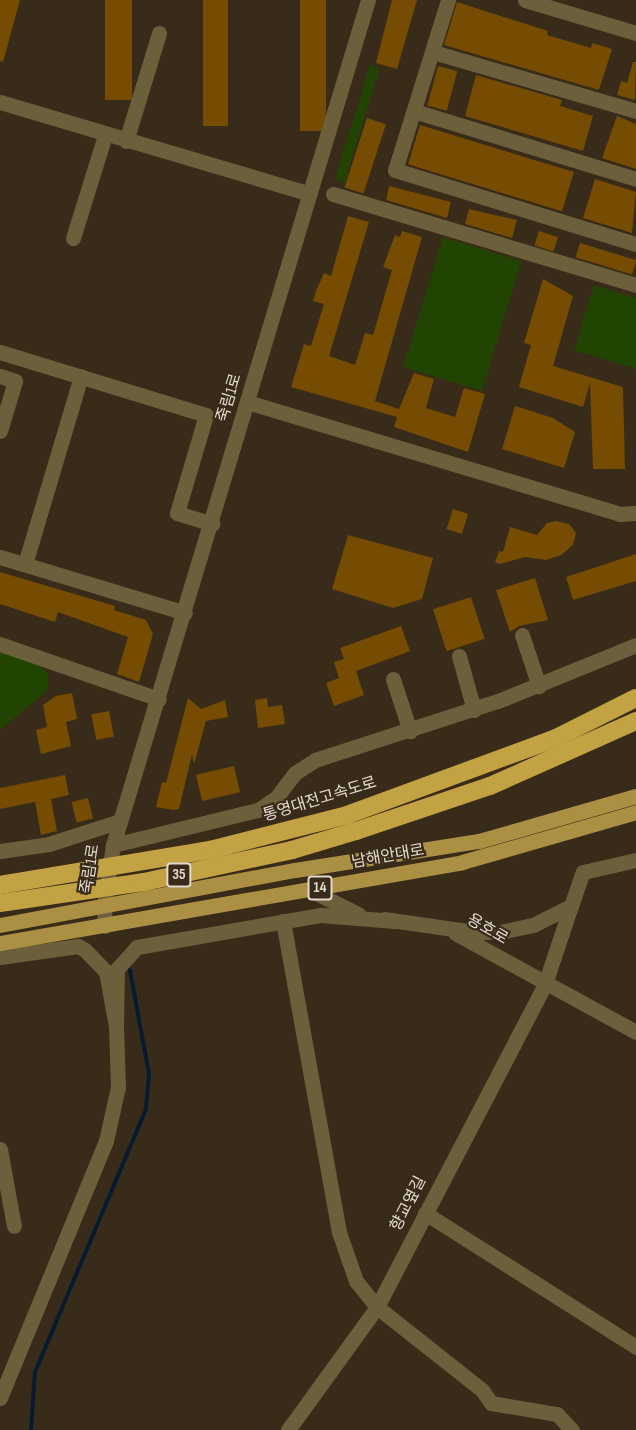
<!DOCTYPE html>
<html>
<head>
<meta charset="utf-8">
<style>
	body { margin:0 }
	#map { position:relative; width:636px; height:1430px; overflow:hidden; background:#382b19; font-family:"Sofia Sans Condensed","Noto Sans KR",sans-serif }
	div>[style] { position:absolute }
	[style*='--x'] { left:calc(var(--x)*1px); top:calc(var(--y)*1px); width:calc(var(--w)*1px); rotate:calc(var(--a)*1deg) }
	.green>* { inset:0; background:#224402; transform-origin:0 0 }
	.stream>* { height:4px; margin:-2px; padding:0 2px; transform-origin:2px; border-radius:2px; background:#071b30 }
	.building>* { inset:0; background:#754c02; transform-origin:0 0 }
	.minor>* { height:15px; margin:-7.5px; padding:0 7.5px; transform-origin:7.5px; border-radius:7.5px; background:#6c5f3c }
	.major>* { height:15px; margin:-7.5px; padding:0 7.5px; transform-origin:7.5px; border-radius:7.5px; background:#ab8f42 }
	.highway>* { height:18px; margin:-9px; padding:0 9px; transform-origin:9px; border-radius:9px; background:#c3a243 }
	.highway-bridge>* { height:18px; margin:-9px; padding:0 9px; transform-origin:9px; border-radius:9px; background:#c3a243 }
	span { translate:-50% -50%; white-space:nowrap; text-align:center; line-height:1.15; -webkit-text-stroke:4.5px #382b19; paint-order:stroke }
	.shield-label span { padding:2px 4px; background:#382b19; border:2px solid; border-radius:4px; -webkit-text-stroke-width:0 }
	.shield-label { font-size:15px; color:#e2d9ce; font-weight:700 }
	.street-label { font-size:16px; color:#e2d9ce }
</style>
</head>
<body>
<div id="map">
	<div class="green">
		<div style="left:370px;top:65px;width:10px;height:120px;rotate:17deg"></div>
		<div style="left:443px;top:237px;width:82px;height:136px;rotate:17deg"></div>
		<div style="clip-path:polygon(594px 285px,636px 298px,636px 369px,574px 350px)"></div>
		<div style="clip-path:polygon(0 649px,39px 664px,48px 674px,48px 690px,0 730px)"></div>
	</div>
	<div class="stream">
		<div style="--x:31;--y:1430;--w:58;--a:-86.1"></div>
		<div style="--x:35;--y:1372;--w:285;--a:-67.1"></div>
		<div style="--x:146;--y:1109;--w:35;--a:-85"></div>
		<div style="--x:149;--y:1074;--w:106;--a:-100.4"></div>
	</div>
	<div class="building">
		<div style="clip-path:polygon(0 0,20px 0,3px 62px,0 61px)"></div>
		<div style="left:105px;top:0;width:27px;height:100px"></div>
		<div style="left:203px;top:0;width:25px;height:126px"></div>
		<div style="left:300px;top:0;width:26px;height:131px"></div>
		<div style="clip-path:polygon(392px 0,417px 0,397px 69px,376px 63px)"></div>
		<div style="clip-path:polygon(457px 2px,548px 31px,547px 35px,591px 48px,592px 43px,612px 49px,599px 90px,444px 45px)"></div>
		<div style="clip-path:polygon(633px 62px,636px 62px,635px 100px,617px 95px,621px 81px,627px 83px)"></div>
		<div style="left:438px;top:66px;width:20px;height:41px;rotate:15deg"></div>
		<div style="clip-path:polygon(476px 75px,562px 100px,560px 106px,593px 116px,583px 151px,465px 116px)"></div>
		<div style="clip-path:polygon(617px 116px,636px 124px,636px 169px,602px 158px)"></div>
		<div style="left:367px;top:118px;width:20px;height:73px;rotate:18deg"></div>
		<div style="left:420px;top:125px;width:161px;height:41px;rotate:17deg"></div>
		<div style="clip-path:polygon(595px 179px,636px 192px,632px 233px,583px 218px)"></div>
		<div style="clip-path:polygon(389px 186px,451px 202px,447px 218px,386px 200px)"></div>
		<div style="clip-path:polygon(469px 209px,517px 220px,512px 238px,465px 224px)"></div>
		<div style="clip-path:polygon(348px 216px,369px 222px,329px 356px,355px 365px,365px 333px,373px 335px,392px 270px,383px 267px,395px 235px,400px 237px,402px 231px,422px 237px,375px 401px,399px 409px,414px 373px,434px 379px,426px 408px,455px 417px,464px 388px,485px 394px,468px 452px,394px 427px,397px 417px,291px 387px,304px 344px,311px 346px,324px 304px,313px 301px,316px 291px,324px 273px,331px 276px)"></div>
		<div style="left:539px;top:231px;width:20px;height:15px;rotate:18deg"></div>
		<div style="left:580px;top:243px;width:59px;height:15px;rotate:17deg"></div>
		<div style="clip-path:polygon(543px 279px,573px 296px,553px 366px,623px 387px,625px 469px,593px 469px,590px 383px,583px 407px,519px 387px,531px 345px,524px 343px)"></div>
		<div style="clip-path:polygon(515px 406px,553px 418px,575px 432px,564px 468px,502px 449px)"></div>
		<div style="left:453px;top:509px;width:16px;height:21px;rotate:18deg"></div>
		<div style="clip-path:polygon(556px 521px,569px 524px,576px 533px,573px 545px,561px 555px,546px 560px,525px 557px,500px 564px,495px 562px,499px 551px,503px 552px,510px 527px,537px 535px,547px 523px)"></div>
		<div style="clip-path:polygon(348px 535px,433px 558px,422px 599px,393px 608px,332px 589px)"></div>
		<div style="clip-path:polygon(636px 554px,636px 581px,573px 600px,566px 577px)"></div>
		<div style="clip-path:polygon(0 572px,115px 606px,114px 610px,146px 620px,153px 634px,139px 682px,117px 674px,128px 637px,58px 612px,55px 622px,0 604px)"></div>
		<div style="clip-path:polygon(535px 578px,548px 620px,519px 626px,510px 632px,496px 590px)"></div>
		<div style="left:471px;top:597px;width:44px;height:40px;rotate:72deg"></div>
		<div style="clip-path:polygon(401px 626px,410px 651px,356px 671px,364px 695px,334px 706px,326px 683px,339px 678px,334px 662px,344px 659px,340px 648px)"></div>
		<div style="clip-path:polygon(72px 693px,77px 719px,66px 722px,71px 746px,41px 754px,36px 730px,47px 727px,43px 705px,56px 696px)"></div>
		<div style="clip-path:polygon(188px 698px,201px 709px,225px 700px,228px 717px,206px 721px,194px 764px,192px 754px,179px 809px,173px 810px,156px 807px,162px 782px,166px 783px)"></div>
		<div style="clip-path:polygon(267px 698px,268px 707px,282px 705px,285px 724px,258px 728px,255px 700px)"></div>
		<div style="left:109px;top:711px;width:26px;height:18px;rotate:79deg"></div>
		<div style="left:234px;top:766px;width:27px;height:39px;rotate:77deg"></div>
		<div style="clip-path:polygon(65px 775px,69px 795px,51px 799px,57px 831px,41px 835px,35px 802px,0 809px,0 788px)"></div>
		<div style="left:88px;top:798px;width:21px;height:17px;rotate:76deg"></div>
	</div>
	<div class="minor">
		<div style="--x:448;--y:0;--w:178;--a:107.3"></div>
		<div style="--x:395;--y:170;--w:252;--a:17.1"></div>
		<div style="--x:525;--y:0;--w:116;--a:16.6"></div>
		<div style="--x:433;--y:52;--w:211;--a:16.2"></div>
		<div style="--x:0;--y:102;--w:323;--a:16.5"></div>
		<div style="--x:414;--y:111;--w:232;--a:17"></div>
		<div style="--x:126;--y:141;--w:113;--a:-73"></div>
		<div style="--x:333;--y:194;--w:316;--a:16.7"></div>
		<div style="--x:73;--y:238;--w:108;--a:-72.7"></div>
		<div style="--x:0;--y:352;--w:215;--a:17"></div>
		<div style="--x:206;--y:415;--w:102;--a:106.5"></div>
		<div style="--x:177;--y:513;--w:37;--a:17"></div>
		<div style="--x:0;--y:376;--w:16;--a:18"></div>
		<div style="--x:15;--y:381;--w:52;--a:106.7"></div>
		<div style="--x:247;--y:402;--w:389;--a:16.7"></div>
		<div style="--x:620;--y:514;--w:16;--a:-4"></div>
		<div style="--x:0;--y:557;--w:193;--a:16.8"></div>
		<div style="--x:25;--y:564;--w:196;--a:-73.4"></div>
		<div style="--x:522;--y:635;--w:54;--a:71.6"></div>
		<div style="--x:0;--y:644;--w:168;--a:19.1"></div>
		<div style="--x:459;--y:656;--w:56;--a:74.5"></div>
		<div style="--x:393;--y:679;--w:55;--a:71.9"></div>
		<div style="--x:113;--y:845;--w:149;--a:-13.6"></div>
		<div style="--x:258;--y:810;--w:22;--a:-34"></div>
		<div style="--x:276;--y:798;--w:31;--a:-53"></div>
		<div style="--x:295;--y:773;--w:24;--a:-33"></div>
		<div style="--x:315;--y:760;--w:192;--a:-17.9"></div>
		<div style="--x:498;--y:701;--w:149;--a:-22.1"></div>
		<div style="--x:0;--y:851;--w:49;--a:-8.1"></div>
		<div style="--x:49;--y:844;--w:75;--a:-17.9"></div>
		<div style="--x:310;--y:890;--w:54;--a:26.6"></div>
		<div style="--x:384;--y:919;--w:91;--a:8.2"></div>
		<div style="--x:474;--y:932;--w:26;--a:0"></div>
		<div style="--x:500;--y:932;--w:34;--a:-12"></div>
		<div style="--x:533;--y:925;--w:42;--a:-26.6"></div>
		<div style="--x:571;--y:906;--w:36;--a:-71"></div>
		<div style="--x:583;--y:872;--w:54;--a:-12.8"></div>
		<div style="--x:283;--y:921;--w:316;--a:79.8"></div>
		<div style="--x:339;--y:1232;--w:52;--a:70.9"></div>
		<div style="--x:356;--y:1281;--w:33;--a:51"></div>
		<div style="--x:377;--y:1307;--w:134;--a:38.3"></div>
		<div style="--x:482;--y:1390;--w:16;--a:55"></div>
		<div style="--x:491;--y:1403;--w:67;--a:9.5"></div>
		<div style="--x:557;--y:1414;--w:22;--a:47"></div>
		<div style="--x:105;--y:926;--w:21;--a:-93"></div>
		<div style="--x:104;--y:905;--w:61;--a:-81.5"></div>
		<div style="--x:113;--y:845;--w:883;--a:-73.21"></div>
		<div style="--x:455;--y:933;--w:206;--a:28.7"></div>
		<div style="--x:0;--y:957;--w:79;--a:-8"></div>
		<div style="--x:78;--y:946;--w:8;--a:30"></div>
		<div style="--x:85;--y:950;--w:30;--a:46"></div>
		<div style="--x:106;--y:972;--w:55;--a:79.5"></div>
		<div style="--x:116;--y:1026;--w:57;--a:-89"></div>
		<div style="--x:117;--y:969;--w:30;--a:-48"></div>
		<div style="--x:137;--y:947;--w:187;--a:-9.9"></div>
		<div style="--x:321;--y:915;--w:73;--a:4.7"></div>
		<div style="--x:0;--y:1149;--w:78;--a:79.7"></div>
		<div style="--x:425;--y:1213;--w:250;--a:32.4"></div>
		<div style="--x:0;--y:1398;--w:278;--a:-67.6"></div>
		<div style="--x:106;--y:1141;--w:55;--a:-77.5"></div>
		<div style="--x:118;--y:1087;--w:61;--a:-91.9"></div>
		<div style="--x:288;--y:1430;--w:152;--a:-54.1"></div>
		<div style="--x:377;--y:1307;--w:364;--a:-62.5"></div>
		<div style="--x:545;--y:984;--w:82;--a:-71.6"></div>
	</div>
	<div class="major">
		<div style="--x:0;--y:925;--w:300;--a:-10.6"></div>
		<div style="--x:295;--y:870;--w:186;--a:-9"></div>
		<div style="--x:479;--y:841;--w:163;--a:-16"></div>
		<div style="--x:0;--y:943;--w:469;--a:-9.9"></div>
		<div style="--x:462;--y:862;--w:181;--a:-16"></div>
	</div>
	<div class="highway">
		<div style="--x:347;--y:815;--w:223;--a:-20.2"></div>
		<div style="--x:556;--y:738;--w:89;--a:-26.6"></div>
		<div style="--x:356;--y:831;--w:141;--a:-18.6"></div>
		<div style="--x:490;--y:786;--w:160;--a:-24"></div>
	</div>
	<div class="highway-bridge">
		<div style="--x:0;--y:885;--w:213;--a:-9.5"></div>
		<div style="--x:210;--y:850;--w:141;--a:-14.3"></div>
		<div style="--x:0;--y:903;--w:146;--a:-8.3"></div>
		<div style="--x:144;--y:882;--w:151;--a:-12.2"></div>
		<div style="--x:292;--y:850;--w:67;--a:-16.5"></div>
	</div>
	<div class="shield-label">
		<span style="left:179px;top:875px">35</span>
		<span style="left:320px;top:888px">14</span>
	</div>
	<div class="street-label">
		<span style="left:230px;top:398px;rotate:-73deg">죽림1로</span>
		<span style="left:320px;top:800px;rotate:-17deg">통영대전고속도로</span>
		<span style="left:388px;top:857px;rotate:-10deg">남해안대로</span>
		<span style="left:91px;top:869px;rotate:-81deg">죽림1로</span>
		<span style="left:487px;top:930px;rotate:30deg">용호로</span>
		<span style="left:409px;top:1204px;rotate:-63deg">향교옆길</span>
	</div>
</div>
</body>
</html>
